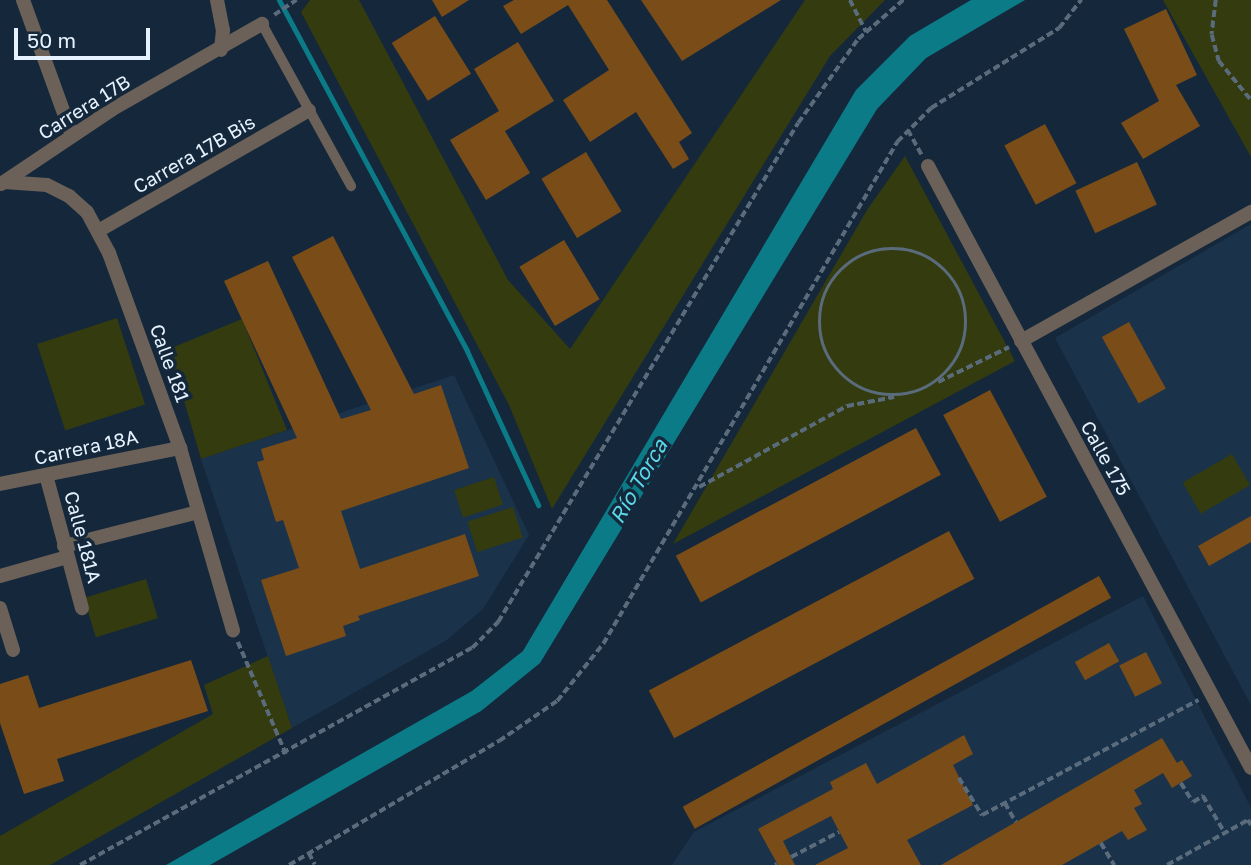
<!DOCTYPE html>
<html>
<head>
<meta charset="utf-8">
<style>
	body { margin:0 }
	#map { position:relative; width:1251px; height:865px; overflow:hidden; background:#15283b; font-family:"Golos Text",sans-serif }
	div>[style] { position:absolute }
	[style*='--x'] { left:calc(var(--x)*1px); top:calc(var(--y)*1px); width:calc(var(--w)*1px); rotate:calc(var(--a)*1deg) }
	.built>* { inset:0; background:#1a334b }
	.green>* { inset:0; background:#333b0f; transform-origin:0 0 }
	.water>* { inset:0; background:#0b7b87 }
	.stream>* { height:5px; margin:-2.5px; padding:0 2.5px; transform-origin:2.5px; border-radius:2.5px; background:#0b7b87 }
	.building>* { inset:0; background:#7a4d18; transform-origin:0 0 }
	.path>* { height:3.5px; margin-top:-1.75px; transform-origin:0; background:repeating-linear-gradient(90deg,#5a6b7c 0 7px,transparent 0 10.5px) }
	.path>.ring { margin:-1.75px; padding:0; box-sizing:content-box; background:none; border:3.5px solid #5a6b7c; border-radius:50% }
	.pedestrian>* { height:10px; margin:-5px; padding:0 5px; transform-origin:5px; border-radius:5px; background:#6c6158 }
	.minor>* { height:14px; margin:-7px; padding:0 7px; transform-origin:7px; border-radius:7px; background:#6c6158 }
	span { translate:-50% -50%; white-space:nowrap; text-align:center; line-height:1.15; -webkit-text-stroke:7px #15283b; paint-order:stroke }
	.street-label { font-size:19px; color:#e6f2ff }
	.water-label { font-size:21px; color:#59d9e9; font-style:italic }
	.scale { position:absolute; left:14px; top:28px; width:136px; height:32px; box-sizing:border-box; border:4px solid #e6f2ff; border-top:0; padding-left:9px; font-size:21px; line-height:24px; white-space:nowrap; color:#e6f2ff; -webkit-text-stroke:5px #15283b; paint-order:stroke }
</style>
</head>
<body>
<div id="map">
	<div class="built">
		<div style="clip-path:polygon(1251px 224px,1251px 705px,1055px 338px)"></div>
		<div style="clip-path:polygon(454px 375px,529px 535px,483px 609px,447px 640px,292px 728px,201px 459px)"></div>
		<div style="clip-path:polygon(1143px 596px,1251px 808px,1251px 865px,672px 865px,694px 832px)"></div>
	</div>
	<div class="green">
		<div style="clip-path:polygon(310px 0,359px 0,508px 280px,570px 349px,805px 0,885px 0,830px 56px,552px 509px,509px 405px,301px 12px)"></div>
		<div style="clip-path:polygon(1163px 0,1251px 0,1251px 157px)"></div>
		<div style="clip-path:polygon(905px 156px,1015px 361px,673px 544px,867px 210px)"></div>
		<div style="left:117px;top:318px;width:91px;height:84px;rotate:72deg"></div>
		<div style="clip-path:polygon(242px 319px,287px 430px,201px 459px,169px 349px)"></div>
		<div style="left:1232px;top:454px;width:36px;height:57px;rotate:60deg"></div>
		<div style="left:494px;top:477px;width:29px;height:42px;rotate:72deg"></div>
		<div style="left:513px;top:507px;width:32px;height:48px;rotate:72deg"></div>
		<div style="left:146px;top:579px;width:41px;height:65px;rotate:73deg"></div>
		<div style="clip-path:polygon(268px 656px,292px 728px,50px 865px,0 865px,0 836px,213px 714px,204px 685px)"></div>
	</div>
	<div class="water">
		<div style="clip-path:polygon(971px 0,1025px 0,926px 58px,877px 109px,540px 663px,481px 711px,210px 865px,166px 865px,472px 691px,523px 651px,856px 90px,910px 36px)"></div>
	</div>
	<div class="stream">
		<div style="--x:279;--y:0;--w:398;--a:61.8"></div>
		<div style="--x:467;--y:351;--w:170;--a:65.2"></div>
	</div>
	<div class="building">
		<div style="clip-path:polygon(432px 0,469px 0,442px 17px)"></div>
		<div style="clip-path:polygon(514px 0,607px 0,692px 133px,679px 142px,689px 159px,673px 169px,636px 112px,590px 142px,563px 100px,609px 70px,568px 5px,521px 34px,503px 6px)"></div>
		<div style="clip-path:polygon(641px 0,781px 0,682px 61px)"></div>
		<div style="clip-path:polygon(1166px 9px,1197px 75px,1176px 85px,1200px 126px,1143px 159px,1121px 123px,1159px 101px,1124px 29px)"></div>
		<div style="left:435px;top:16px;width:68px;height:51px;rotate:58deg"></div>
		<div style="clip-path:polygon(518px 42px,554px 101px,505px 131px,530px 173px,486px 200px,450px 140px,499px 111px,474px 69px)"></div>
		<div style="left:1045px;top:124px;width:67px;height:46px;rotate:62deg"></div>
		<div style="left:586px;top:152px;width:69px;height:52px;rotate:59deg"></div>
		<div style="left:1137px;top:162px;width:47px;height:68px;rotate:65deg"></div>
		<div style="clip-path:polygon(333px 236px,414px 394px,441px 385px,469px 468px,341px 511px,360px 569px,465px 534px,479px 576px,358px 616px,360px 620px,343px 626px,346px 636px,286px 656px,261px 580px,299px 568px,283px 520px,276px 522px,257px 462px,264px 460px,261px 449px,297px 438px,224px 281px,268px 261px,341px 419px,371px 410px,292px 257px)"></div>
		<div style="left:564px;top:240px;width:69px;height:52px;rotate:59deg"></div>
		<div style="left:1129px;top:322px;width:76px;height:31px;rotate:61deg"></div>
		<div style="left:990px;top:390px;width:121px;height:53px;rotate:62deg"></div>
		<div style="left:916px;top:428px;width:53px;height:272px;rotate:62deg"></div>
		<div style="clip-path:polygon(1251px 516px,1251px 542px,1209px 566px,1198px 546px)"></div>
		<div style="left:949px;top:531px;width:54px;height:340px;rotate:62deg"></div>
		<div style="left:1099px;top:576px;width:25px;height:476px;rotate:61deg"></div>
		<div style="left:1109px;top:643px;width:21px;height:39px;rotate:61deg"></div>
		<div style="left:1146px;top:652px;width:35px;height:30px;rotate:63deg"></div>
		<div style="clip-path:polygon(191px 660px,208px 711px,57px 759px,64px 781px,24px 794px,0 723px,0 684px,28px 675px,39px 708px)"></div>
		<div style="clip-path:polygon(964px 735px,973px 754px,953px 765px,973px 805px,907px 840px,921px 865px,815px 865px,848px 848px,831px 816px,783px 841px,795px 865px,778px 865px,758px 829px,833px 789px,830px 782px,866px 763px,877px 784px)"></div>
		<div style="clip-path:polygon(1162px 738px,1177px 763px,1182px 760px,1192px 776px,1172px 788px,1163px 773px,1134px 790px,1142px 804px,1134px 808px,1147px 830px,1128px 840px,1122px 831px,1062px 865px,941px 865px)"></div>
	</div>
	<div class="path">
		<div style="--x:850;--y:0;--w:36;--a:63"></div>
		<div style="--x:1216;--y:0;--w:35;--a:97"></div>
		<div style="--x:1212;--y:35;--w:27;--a:75"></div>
		<div style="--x:1219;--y:61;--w:50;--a:50.6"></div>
		<div style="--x:274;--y:15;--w:27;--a:-34"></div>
		<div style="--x:908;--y:130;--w:29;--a:61"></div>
		<div class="ring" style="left:820px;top:249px;width:142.5px;height:142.5px"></div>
		<div style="--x:938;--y:382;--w:79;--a:-26.2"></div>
		<div style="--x:699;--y:487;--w:169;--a:-28.7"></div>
		<div style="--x:847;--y:406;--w:48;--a:-10.8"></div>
		<div style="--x:238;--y:642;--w:122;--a:66.8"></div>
		<div style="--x:959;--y:778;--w:44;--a:58.1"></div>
		<div style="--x:982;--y:815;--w:245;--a:-28"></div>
		<div style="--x:1181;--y:783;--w:22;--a:58"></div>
		<div style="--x:1193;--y:802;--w:12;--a:-31"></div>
		<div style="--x:1203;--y:796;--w:43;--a:59.3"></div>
		<div style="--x:1005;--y:803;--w:22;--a:60"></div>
		<div style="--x:1101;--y:843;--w:26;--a:59"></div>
		<div style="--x:309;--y:853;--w:13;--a:63"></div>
		<div style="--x:791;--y:857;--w:54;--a:-27.5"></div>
		<div style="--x:80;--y:865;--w:448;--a:-29"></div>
		<div style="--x:472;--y:648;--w:37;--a:-45"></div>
		<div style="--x:498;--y:622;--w:582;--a:-58.99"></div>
		<div style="--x:798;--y:123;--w:103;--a:-54.5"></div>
		<div style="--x:858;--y:39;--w:60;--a:-40.9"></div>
		<div style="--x:289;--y:865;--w:244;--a:-30.6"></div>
		<div style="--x:499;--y:741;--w:70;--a:-34.6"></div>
		<div style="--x:557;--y:701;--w:73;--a:-51.1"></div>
		<div style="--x:603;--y:644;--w:582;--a:-59.64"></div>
		<div style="--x:897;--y:142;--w:48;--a:-45"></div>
		<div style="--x:931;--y:108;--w:151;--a:-32"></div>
		<div style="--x:1059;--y:28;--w:36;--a:-52"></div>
		<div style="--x:775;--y:865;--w:2;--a:-27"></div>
		<div style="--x:1167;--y:865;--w:93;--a:-29.1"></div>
		<div style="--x:1248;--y:820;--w:6;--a:59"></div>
	</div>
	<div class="pedestrian">
		<div style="--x:262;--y:24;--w:185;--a:61.2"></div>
	</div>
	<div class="minor">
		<div style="--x:23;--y:0;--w:144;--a:70.1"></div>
		<div style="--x:217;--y:0;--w:31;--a:79"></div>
		<div style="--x:223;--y:30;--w:20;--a:96"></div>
		<div style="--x:928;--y:166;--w:683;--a:61.78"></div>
		<div style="--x:4;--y:182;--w:43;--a:4"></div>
		<div style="--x:47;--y:185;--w:25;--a:27"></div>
		<div style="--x:69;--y:196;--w:24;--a:42"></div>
		<div style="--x:87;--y:212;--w:47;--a:61.8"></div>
		<div style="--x:109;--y:253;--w:208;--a:70"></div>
		<div style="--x:180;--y:448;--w:190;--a:73.8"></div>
		<div style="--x:1;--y:184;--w:133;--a:-33.9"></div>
		<div style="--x:111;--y:110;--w:174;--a:-29.7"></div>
		<div style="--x:98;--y:231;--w:243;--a:-29.8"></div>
		<div style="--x:1021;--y:341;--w:264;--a:-29.3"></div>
		<div style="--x:46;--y:475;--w:138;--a:74.9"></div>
		<div style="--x:0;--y:484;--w:184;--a:-11.3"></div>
		<div style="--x:64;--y:546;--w:138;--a:-14.2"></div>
		<div style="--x:0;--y:576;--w:70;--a:-15.8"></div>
		<div style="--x:0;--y:608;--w:44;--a:72.8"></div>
	</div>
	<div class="street-label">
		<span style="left:84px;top:107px;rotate:-32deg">Carrera 17B</span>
		<span style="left:194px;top:154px;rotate:-30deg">Carrera 17B Bis</span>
		<span style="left:170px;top:363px;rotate:70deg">Calle 181</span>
		<span style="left:86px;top:447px;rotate:-12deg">Carrera 18A</span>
		<span style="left:1106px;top:458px;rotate:61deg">Calle 175</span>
		<span style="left:83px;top:537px;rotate:75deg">Calle 181A</span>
	</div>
	<div class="water-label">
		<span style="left:638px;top:481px;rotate:-60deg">Río Torca</span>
	</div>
	<div class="scale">50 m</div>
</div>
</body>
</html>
